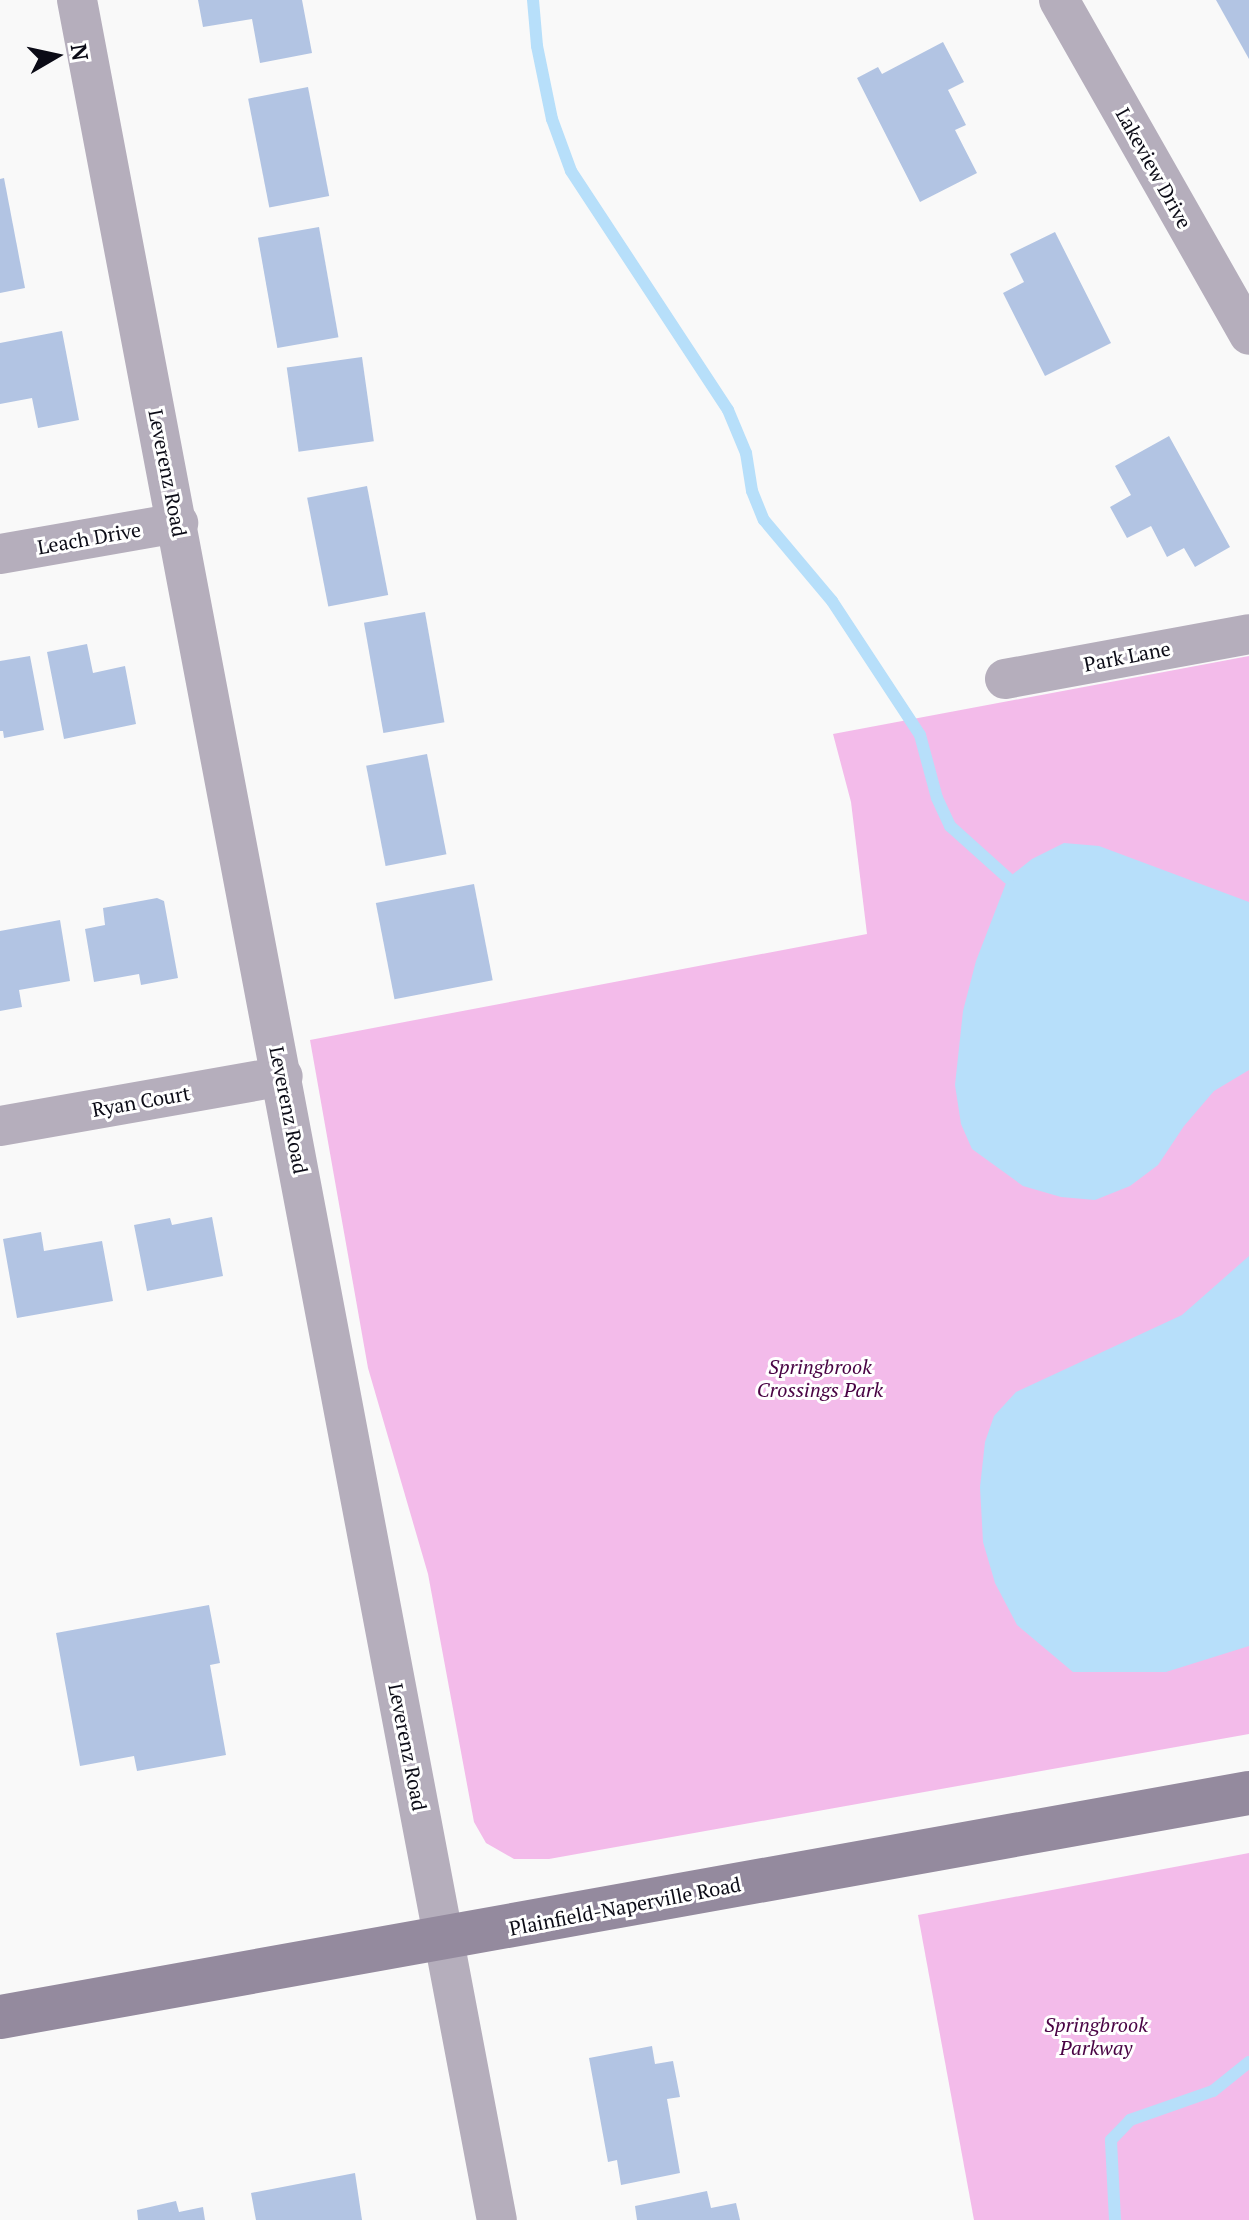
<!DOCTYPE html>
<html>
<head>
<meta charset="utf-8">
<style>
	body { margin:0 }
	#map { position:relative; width:1249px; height:2220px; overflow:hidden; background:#f9f9f9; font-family:"PT Serif",serif }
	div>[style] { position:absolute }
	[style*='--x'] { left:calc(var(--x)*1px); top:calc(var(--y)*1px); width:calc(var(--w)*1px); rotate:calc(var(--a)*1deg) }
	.green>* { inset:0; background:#f3bbea }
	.water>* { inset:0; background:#b7dffa }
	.stream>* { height:12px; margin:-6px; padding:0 6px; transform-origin:6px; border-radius:6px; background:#b7dffa }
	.building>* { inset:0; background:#b2c4e3; transform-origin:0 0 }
	.minor>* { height:40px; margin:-20px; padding:0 20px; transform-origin:20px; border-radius:20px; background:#b5aebc }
	.secondary>* { height:44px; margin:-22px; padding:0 22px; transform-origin:22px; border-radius:22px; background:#948a9e }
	span { translate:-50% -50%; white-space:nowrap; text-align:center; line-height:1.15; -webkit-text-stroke:6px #fff; paint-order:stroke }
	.street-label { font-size:20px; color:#0b0b16 }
	.park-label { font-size:20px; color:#490344; font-style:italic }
	.north { position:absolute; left:16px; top:16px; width:80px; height:80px; -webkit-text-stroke:6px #fff; paint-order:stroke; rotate:81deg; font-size:22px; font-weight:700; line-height:32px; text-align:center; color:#0b0b16 }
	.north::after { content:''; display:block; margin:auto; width:28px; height:36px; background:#0b0b16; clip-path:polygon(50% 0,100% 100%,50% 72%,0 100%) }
</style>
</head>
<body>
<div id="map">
	<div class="green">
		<div style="clip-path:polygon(1249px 656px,1249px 1734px,549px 1859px,514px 1859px,486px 1843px,474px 1822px,428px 1574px,368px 1368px,310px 1040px,867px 934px,851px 802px,833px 734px)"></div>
		<div style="clip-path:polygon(1249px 1853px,1249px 2220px,974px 2220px,918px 1915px)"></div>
	</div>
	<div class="water">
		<div style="clip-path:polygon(1064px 843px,1099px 846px,1249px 902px,1249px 1070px,1214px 1091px,1184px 1126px,1158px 1165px,1130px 1186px,1095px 1200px,1061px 1197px,1023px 1186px,972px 1149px,961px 1124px,955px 1085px,963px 1011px,976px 961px,1008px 878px,1032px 859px)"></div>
		<div style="clip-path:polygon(1249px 1256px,1249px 1646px,1166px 1672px,1073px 1672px,1017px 1625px,995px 1583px,983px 1542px,980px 1487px,985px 1442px,994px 1416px,1016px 1392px,1182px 1315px)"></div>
	</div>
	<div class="stream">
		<div style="--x:533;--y:0;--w:46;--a:85"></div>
		<div style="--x:537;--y:46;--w:75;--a:78.4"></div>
		<div style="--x:552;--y:119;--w:55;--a:69.9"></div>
		<div style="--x:571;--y:171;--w:286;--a:56.7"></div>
		<div style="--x:728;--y:410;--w:47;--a:67.3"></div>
		<div style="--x:746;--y:453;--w:38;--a:81"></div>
		<div style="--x:752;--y:491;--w:31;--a:68"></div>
		<div style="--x:764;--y:520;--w:106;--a:50"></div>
		<div style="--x:832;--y:601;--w:160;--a:56.7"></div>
		<div style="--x:920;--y:735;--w:65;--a:74.9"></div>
		<div style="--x:937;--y:798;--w:31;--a:65"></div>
		<div style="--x:950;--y:826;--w:78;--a:41.9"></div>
		<div style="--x:1115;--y:2220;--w:80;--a:-92.9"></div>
		<div style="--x:1111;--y:2140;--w:28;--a:-46"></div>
		<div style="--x:1130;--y:2120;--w:88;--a:-19.3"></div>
		<div style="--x:1213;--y:2091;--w:46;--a:-38.9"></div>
	</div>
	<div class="building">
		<div style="clip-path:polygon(198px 0,302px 0,312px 53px,260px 63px,252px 19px,203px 27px)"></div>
		<div style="clip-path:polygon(1216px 0,1249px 0,1249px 59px)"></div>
		<div style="clip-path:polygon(943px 42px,964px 82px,948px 90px,966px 125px,955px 130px,977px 173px,920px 202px,857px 78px,878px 67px,882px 74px)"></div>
		<div style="left:308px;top:87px;width:111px;height:61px;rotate:79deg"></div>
		<div style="clip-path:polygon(4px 178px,25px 288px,0 293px,0 179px)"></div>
		<div style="left:319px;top:227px;width:112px;height:62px;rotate:80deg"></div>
		<div style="clip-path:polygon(1055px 232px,1111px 343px,1045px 376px,1003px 293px,1024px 282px,1010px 254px)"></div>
		<div style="clip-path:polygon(62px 331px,79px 420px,38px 428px,32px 398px,0 404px,0 343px)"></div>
		<div style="left:362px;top:357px;width:85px;height:76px;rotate:82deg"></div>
		<div style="clip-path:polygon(1169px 436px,1230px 547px,1195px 567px,1184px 548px,1167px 557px,1151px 526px,1127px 538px,1110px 507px,1131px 495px,1115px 466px)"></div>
		<div style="left:367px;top:486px;width:111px;height:61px;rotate:79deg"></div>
		<div style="left:425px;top:612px;width:112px;height:62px;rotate:80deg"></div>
		<div style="clip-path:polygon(87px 644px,93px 673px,125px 666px,136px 724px,64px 739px,47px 652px)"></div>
		<div style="clip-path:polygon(30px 656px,44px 730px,4px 738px,3px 731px,0 731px,0 661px)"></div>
		<div style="left:427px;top:754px;width:102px;height:62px;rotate:79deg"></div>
		<div style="left:474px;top:884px;width:98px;height:100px;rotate:79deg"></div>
		<div style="clip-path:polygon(157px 898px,164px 901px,178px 978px,141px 985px,139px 974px,94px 982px,85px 929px,105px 925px,103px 908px)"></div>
		<div style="clip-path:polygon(60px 920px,70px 981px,19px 990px,22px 1007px,0 1011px,0 931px)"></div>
		<div style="clip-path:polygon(212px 1217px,223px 1276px,147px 1291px,134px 1225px,170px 1218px,172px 1225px)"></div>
		<div style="clip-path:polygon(41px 1232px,44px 1251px,102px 1241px,113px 1301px,17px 1318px,3px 1239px)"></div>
		<div style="clip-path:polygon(209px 1605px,220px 1663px,210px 1665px,226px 1755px,137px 1771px,134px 1756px,80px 1766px,56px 1633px)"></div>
		<div style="clip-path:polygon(652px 2046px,655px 2064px,673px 2061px,680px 2097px,667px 2099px,680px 2173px,621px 2185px,617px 2160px,608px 2162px,589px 2058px)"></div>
		<div style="clip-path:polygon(355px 2173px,362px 2220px,256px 2220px,251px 2193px)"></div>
		<div style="clip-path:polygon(707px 2191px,711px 2208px,736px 2203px,740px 2220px,637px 2220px,635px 2206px)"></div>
		<div style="clip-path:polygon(176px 2201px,179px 2212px,203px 2207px,205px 2220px,138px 2220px,137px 2210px)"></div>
	</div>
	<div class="minor">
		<div style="--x:77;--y:0;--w:2259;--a:79.29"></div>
		<div style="--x:1059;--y:0;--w:385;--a:60.4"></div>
		<div style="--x:0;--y:554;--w:181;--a:-9.9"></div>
		<div style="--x:1005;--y:679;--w:248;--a:-10.4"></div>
		<div style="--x:0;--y:1126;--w:287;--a:-10"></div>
	</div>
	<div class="secondary">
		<div style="--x:0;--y:2017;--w:1269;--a:-10.17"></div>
	</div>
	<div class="street-label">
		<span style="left:1154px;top:168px;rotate:61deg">Lakeview Drive</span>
		<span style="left:168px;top:473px;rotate:79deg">Leverenz Road</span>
		<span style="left:89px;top:538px;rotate:-10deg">Leach Drive</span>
		<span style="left:1127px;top:656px;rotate:-11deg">Park Lane</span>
		<span style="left:141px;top:1101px;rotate:-10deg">Ryan Court</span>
		<span style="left:289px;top:1110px;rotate:79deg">Leverenz Road</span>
		<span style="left:408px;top:1747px;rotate:79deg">Leverenz Road</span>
		<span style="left:625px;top:1906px;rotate:-11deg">Plainfield-Naperville Road</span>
	</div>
	<div class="park-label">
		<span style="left:820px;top:1378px">Springbrook<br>Crossings Park</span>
		<span style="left:1096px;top:2036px">Springbrook<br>Parkway</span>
	</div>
	<div class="north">N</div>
</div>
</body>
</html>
